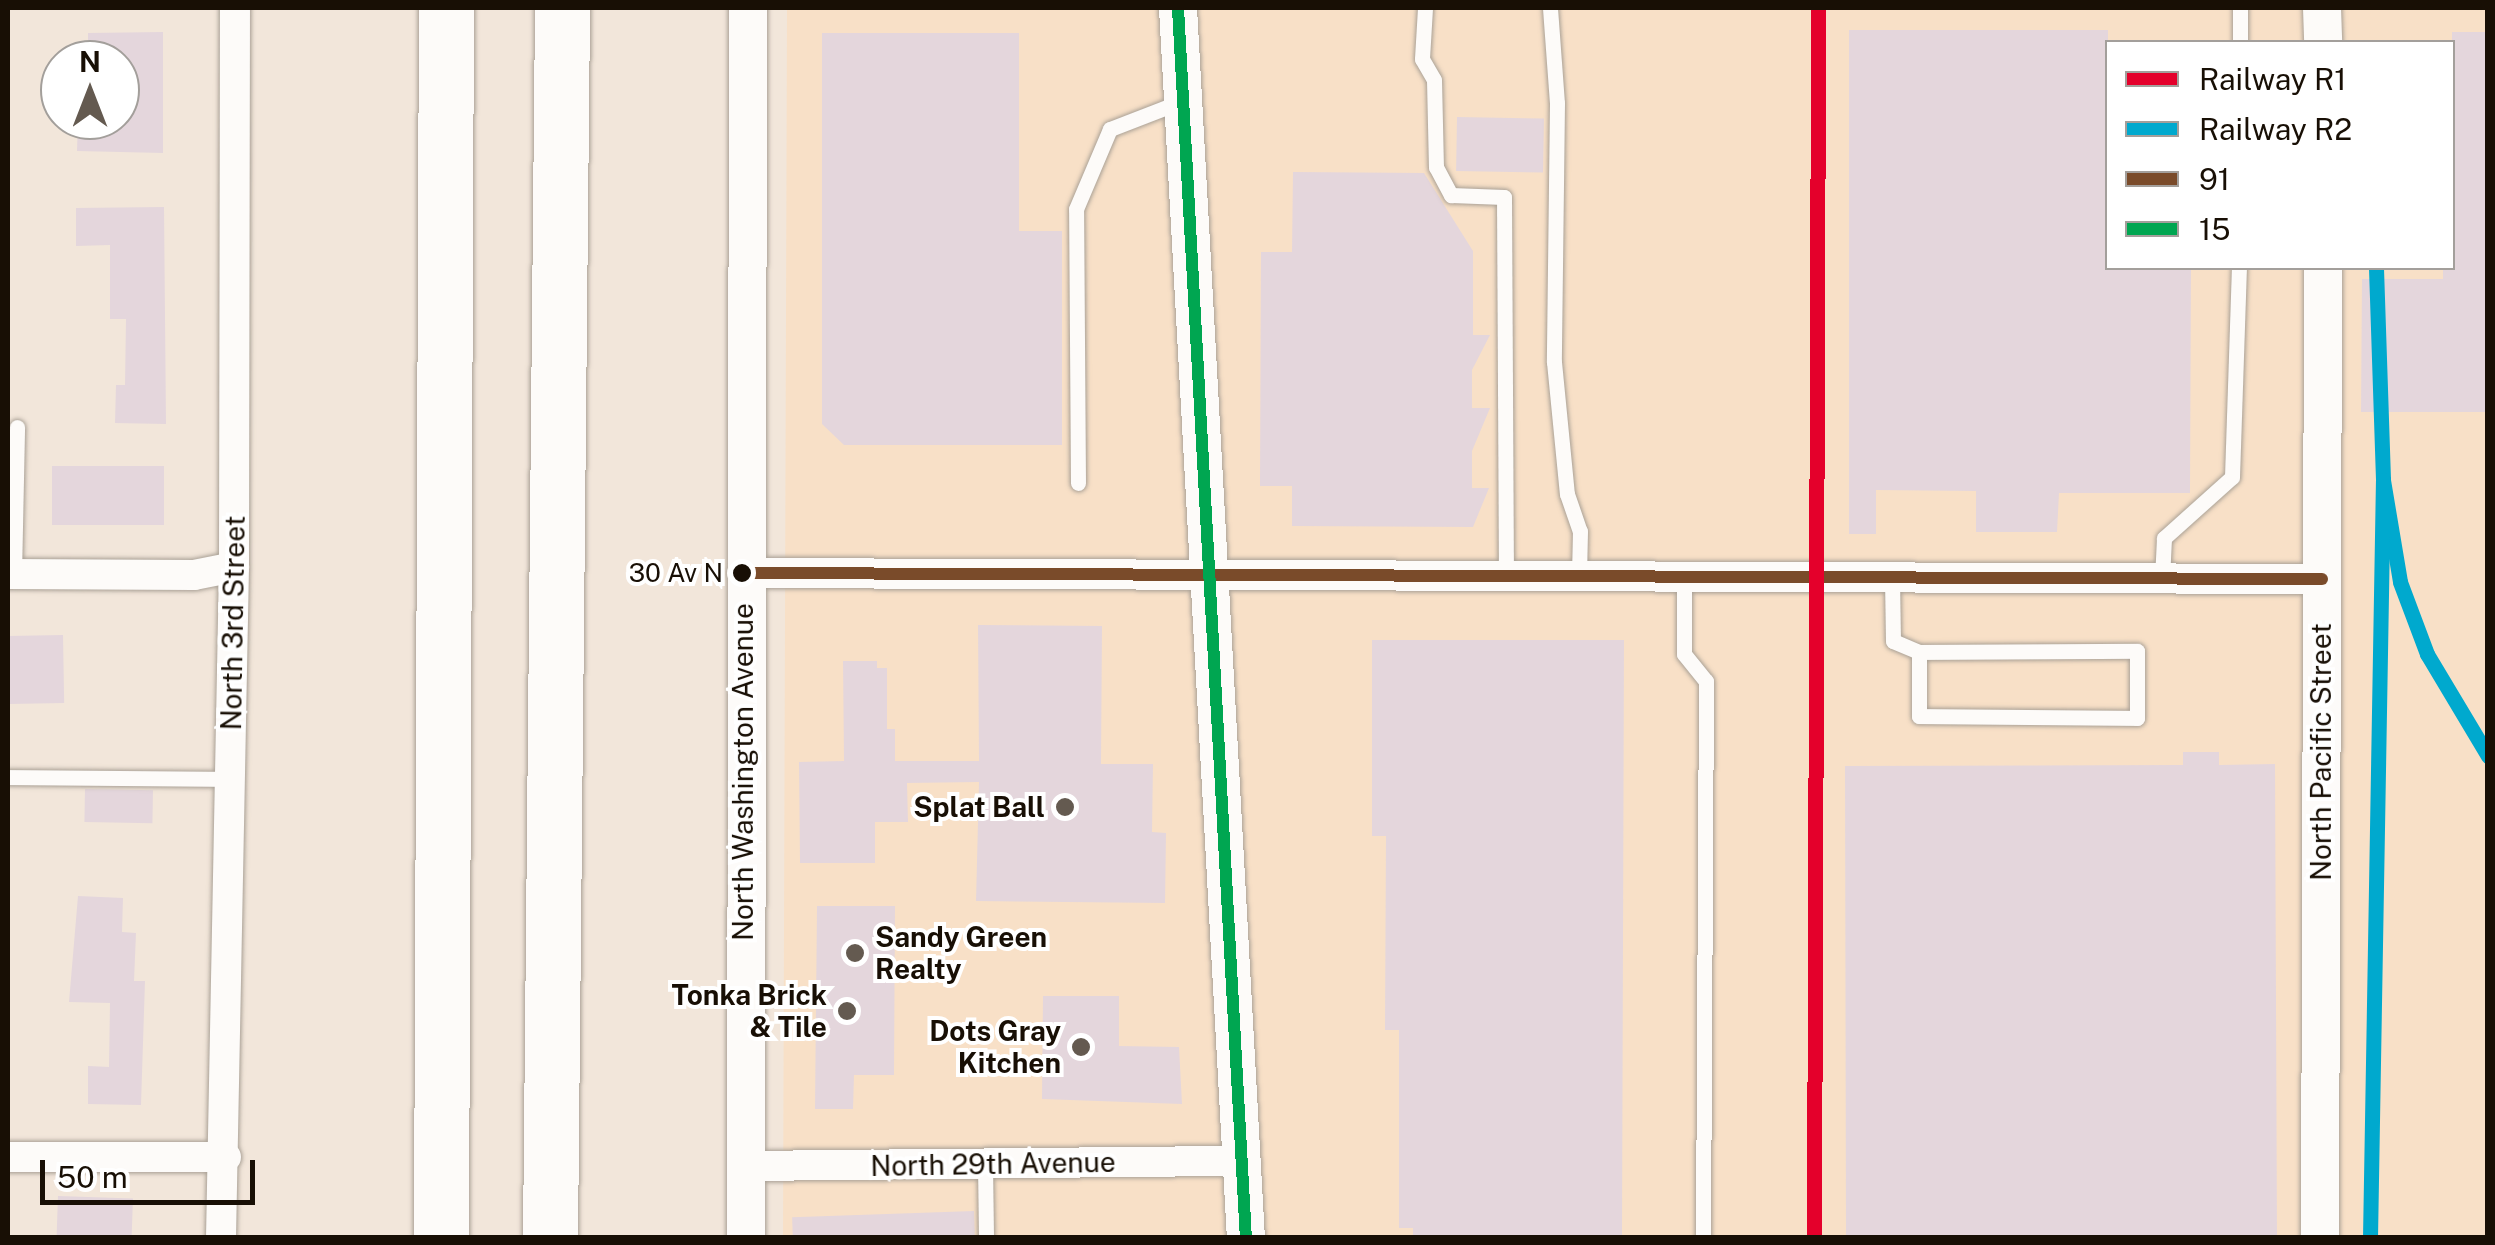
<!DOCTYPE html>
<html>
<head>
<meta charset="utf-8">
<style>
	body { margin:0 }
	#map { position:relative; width:2495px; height:1245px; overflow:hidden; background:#f2e6da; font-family:"Public Sans",sans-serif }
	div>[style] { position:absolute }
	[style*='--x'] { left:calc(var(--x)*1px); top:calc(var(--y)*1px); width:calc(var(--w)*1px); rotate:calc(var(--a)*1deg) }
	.built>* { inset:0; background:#f8e0c7 }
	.building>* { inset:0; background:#e4d6dc; transform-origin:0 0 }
	.roads { filter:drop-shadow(0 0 2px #aaa196) drop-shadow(0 0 2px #aaa196) }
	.service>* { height:15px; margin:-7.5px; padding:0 7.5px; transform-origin:7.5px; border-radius:7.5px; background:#fdfbf9 }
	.minor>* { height:30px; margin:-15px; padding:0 15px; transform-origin:15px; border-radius:15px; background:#fdfbf9 }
	.tertiary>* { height:38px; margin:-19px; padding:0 19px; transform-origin:19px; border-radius:19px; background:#fdfbf9 }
	.motorway>* { height:55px; margin:-27.5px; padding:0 27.5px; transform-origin:27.5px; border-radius:27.5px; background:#fdfbf9 }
	.bus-1>* { height:12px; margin:-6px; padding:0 6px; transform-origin:6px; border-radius:6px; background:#7a4b2a }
	.bus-2>* { height:12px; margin:-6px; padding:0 6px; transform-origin:6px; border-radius:6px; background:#00a651 }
	.rail-1>* { height:15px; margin:-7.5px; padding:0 7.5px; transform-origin:7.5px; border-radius:7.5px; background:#e4002b }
	.rail-2>* { height:15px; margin:-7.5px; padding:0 7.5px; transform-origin:7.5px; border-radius:7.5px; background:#00a9ce }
	.dots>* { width:28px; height:28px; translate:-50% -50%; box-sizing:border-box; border:5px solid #fff; border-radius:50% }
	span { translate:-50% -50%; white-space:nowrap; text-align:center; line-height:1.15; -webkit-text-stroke:8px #fff; paint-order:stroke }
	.bus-label { font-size:26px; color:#180f05 }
	.right { translate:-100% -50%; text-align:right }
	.street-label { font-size:28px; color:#180f05 }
	.poi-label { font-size:28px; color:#180f05; font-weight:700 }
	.left { translate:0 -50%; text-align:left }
	.frame { position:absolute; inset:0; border:10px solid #180f05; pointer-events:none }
	.legend { position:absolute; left:2105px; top:40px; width:350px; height:230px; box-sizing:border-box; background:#fff; border:2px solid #a39f9b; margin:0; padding:12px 18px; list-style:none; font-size:30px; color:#180f05 }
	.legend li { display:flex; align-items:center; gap:20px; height:50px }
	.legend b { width:50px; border:2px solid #a39f9b }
	.north { position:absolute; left:40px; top:40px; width:100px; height:100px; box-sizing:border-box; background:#fff; border:2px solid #a39f9b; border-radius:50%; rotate:0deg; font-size:28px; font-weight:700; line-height:40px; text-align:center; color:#180f05 }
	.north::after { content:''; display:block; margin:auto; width:35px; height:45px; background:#645a50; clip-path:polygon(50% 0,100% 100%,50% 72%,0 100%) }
	.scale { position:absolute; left:40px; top:1160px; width:215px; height:45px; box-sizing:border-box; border:5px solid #180f05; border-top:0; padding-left:12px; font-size:30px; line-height:35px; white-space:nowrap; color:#180f05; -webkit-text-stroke:8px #fff; paint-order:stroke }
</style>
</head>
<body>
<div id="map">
	<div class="built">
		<div style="clip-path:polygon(evenodd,787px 8px,2487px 8px,2487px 1237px,783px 1238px,787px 8px,2108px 42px,2452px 42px,2452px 268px,2108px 268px,2108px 42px)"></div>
	</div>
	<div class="building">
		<div style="clip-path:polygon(1849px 30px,2108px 30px,2108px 268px,2191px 268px,2190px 493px,2059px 493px,2057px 532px,1976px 532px,1976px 491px,1876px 490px,1876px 534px,1849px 534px)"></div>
		<div style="clip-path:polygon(163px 32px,163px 153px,77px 151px,78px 120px,120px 120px,120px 60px,88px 60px,88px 33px)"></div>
		<div style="clip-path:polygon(2452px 32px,2488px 32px,2488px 412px,2361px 412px,2362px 279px,2443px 279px,2443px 268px,2452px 268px)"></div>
		<div style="clip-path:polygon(822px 33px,1019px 33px,1019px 231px,1062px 231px,1062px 445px,844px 445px,822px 424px)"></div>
		<div style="left:1457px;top:117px;width:87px;height:54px;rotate:1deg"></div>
		<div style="clip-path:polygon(1293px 172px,1424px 173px,1473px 251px,1473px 335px,1490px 335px,1472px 370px,1472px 408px,1490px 408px,1472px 451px,1472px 488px,1489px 488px,1473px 527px,1292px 526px,1292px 486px,1260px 486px,1261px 252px,1292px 252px)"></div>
		<div style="clip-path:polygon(164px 207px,166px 424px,115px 423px,116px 385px,125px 385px,126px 319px,110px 319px,110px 245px,76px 246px,76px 208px)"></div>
		<div style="left:164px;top:466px;width:59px;height:112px;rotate:90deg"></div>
		<div style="clip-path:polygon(978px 625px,1102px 626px,1101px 764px,1153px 764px,1152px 832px,1166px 833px,1165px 903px,976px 901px,979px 782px,907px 783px,908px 822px,875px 822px,875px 863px,800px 863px,799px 762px,844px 761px,843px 661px,877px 661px,877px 668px,887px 668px,887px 729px,895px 729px,895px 761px,979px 761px)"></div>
		<div style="left:63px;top:635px;width:68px;height:55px;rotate:89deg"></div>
		<div style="clip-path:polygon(1372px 640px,1624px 640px,1622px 1238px,1413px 1238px,1413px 1228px,1399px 1228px,1399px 1030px,1385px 1030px,1386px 836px,1372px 836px)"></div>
		<div style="clip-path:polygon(2183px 752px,2219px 752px,2219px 765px,2275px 764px,2277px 1238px,1846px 1238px,1845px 766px,2183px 765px)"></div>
		<div style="left:85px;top:789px;width:68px;height:33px;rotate:1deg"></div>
		<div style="clip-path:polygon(78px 896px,123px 898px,122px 932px,136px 933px,134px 981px,145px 981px,141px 1105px,88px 1104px,88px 1066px,109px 1067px,110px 1003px,69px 1002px)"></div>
		<div style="clip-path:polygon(817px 906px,895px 906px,894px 1075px,854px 1075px,853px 1109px,815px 1109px)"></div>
		<div style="clip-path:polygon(1043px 996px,1119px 996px,1119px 1046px,1179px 1047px,1182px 1104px,1042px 1099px)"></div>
		<div style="left:58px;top:1196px;width:75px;height:42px;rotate:2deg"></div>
		<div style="left:974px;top:1211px;width:27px;height:182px;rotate:88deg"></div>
	</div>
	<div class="roads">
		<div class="service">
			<div style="--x:1425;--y:8;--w:51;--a:93.4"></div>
			<div style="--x:1422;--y:59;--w:24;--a:60"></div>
			<div style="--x:1434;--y:80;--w:87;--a:88.7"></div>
			<div style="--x:1436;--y:167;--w:32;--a:62"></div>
			<div style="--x:1451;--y:195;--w:53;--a:2.2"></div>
			<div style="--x:1504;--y:197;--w:378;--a:89.7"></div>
			<div style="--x:1550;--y:8;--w:95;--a:85.8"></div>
			<div style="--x:1557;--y:103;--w:259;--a:90.7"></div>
			<div style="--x:1554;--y:362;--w:133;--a:84.4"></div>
			<div style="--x:1567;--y:494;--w:39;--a:71"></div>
			<div style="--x:1580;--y:531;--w:44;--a:91.3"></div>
			<div style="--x:2240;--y:8;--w:34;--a:90"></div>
			<div style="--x:1078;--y:483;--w:274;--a:-90.4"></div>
			<div style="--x:1076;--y:209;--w:87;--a:-67"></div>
			<div style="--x:1110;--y:129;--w:75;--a:-21.1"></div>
			<div style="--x:14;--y:574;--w:147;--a:-88.8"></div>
			<div style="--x:1684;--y:575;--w:79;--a:90"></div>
			<div style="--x:1684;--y:654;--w:35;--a:51"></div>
			<div style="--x:1706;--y:681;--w:557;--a:90.31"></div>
			<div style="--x:1892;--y:578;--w:63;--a:89.1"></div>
			<div style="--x:1893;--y:641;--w:28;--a:23"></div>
			<div style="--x:1919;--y:652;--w:218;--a:-0.3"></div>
			<div style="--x:2137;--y:651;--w:67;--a:90"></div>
			<div style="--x:2137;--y:718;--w:218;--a:-179.5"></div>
			<div style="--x:1919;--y:716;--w:64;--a:-90"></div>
			<div style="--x:2162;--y:579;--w:41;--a:-87.2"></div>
			<div style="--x:2164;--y:538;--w:91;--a:-41.9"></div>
			<div style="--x:2232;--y:477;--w:209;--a:-88.1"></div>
			<div style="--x:8;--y:777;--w:224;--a:0.5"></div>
			<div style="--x:985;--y:1164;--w:74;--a:89.2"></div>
		</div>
		<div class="minor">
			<div style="--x:742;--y:573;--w:1580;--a:0.22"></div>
			<div style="--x:8;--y:574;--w:186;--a:0.3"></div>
			<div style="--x:194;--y:575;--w:41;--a:-11.3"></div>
			<div style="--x:8;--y:1157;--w:218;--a:0"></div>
			<div style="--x:746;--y:1166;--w:495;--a:-0.6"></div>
			<div style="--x:221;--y:1238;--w:671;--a:-88.89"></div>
			<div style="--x:234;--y:567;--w:559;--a:-89.9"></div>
		</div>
		<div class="tertiary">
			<div style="--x:1178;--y:8;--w:1232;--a:86.84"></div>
			<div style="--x:2322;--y:8;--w:34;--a:88"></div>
			<div style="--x:746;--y:1238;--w:1230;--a:-89.91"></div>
			<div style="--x:2320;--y:1238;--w:970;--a:-89.82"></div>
		</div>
		<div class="motorway">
			<div style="--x:441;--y:1238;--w:1230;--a:-89.77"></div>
			<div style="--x:550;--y:1238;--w:1230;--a:-89.44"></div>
		</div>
	</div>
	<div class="bus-1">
		<div style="--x:742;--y:573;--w:1580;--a:0.22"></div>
	</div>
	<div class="bus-2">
		<div style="--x:1178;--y:8;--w:1232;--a:86.84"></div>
	</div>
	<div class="rail-1">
		<div style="--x:1814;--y:1238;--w:1230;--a:-89.81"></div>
	</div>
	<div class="rail-2">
		<div style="--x:2376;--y:268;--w:212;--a:88.1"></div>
		<div style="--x:2383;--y:480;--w:103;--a:80.5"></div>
		<div style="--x:2400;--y:582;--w:77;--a:69.4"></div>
		<div style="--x:2427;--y:654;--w:119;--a:59.1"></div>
		<div style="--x:2370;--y:1238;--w:758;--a:-89.02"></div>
	</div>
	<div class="dots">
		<div style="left:742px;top:573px;background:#180f05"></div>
		<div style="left:1065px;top:807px;background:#645a50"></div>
		<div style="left:855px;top:953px;background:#645a50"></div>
		<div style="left:847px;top:1011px;background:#645a50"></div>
		<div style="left:1081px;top:1047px;background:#645a50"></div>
	</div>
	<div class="bus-label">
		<span class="right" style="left:723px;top:573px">30 Av N</span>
	</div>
	<div class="street-label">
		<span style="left:233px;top:623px;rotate:-89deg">North 3rd Street</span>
		<span style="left:2321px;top:752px;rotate:-90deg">North Pacific Street</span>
		<span style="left:743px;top:772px;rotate:-90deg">North Washington Avenue</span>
		<span style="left:993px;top:1164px;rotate:-1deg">North 29th Avenue</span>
	</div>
	<div class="poi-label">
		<span class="right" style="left:1045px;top:807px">Splat Ball</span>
		<span class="left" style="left:875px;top:953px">Sandy Green<br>Realty</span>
		<span class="right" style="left:827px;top:1011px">Tonka Brick<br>&amp; Tile</span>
		<span class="right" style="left:1061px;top:1047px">Dots Gray<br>Kitchen</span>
	</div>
	<div class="frame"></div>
	<ul class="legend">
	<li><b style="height:12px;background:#e4002b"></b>Railway R1</li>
	<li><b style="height:12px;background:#00a9ce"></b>Railway R2</li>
	<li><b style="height:12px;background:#7a4b2a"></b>91</li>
	<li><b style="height:12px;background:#00a651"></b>15</li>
	</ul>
	<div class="north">N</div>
	<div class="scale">50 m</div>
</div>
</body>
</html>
